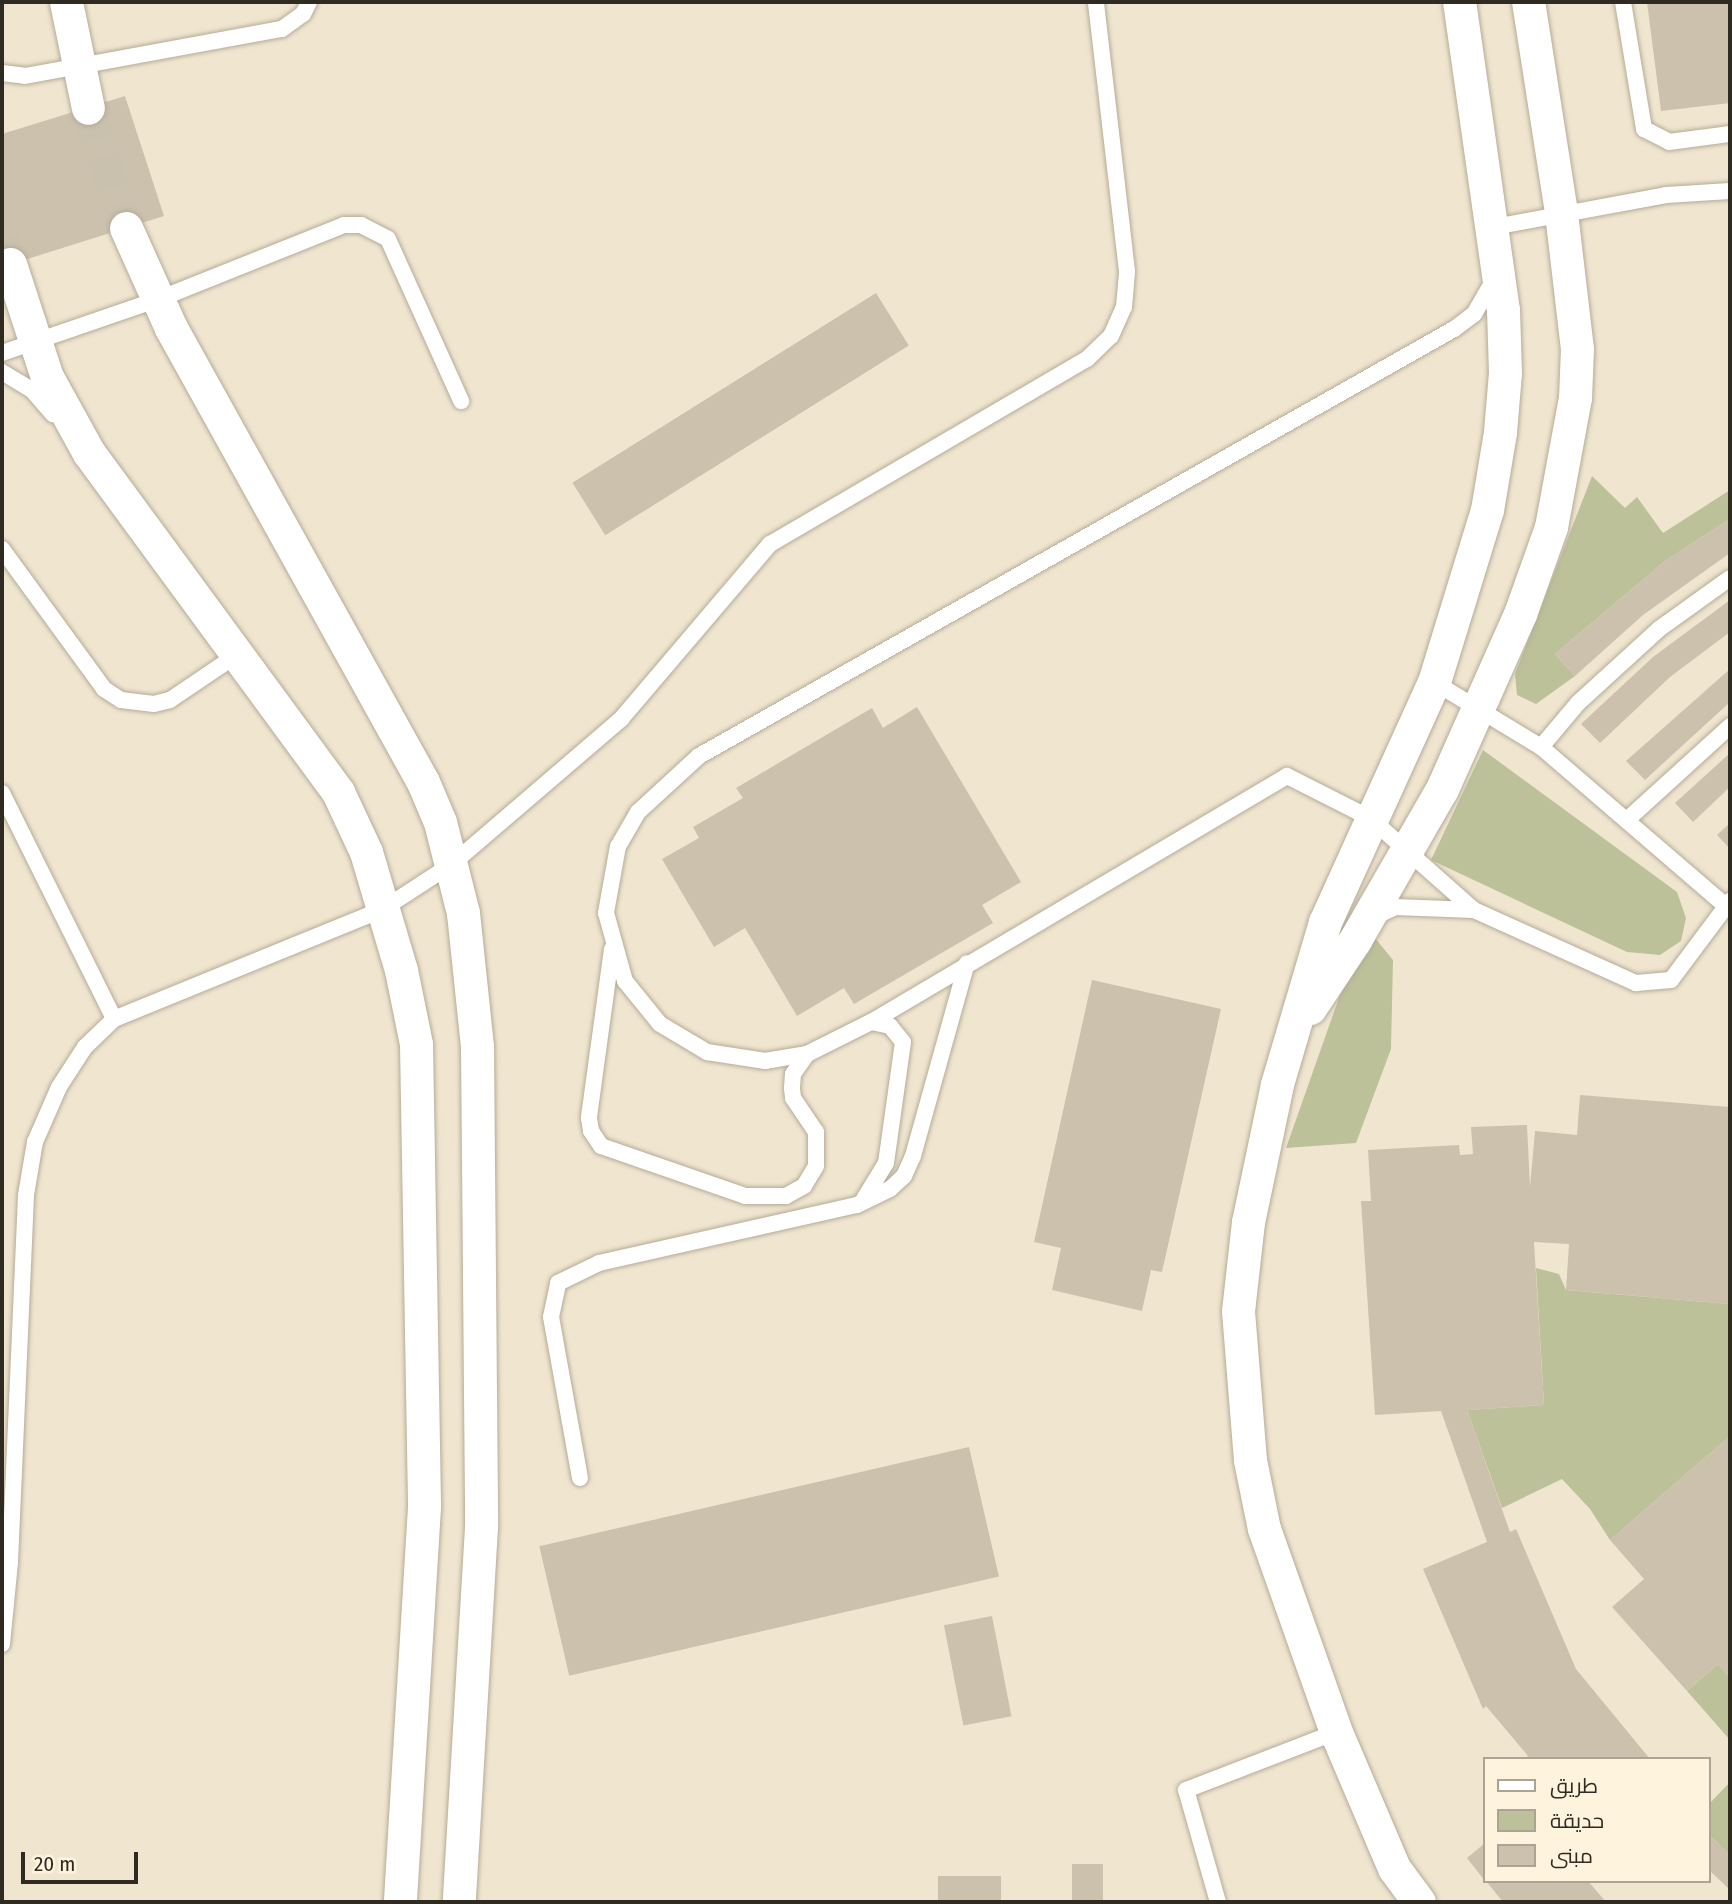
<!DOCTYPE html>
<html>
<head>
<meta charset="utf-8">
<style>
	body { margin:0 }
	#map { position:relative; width:1732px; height:1904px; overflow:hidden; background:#f0e6d0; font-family:"Fira Sans Condensed",Cairo,sans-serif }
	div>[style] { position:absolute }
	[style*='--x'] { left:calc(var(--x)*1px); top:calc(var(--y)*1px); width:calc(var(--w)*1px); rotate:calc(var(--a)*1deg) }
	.green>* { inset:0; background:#bcc199 }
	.building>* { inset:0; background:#cbc1ac; transform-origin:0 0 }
	.street-tunnel>* { height:33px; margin-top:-16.5px; transform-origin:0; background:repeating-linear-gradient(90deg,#c9c1ad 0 33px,transparent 0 50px) }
	.roads { filter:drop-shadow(0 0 2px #b5ab97) drop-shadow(0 0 2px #b5ab97) }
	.lane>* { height:16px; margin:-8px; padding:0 8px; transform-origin:8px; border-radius:8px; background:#fff }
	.street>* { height:33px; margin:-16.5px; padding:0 16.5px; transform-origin:16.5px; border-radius:16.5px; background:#fff }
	span { translate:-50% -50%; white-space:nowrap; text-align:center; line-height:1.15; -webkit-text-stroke:5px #fef3dd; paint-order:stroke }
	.frame { position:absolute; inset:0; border:4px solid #2f2b23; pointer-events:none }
	.legend { position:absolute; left:1483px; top:1757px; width:228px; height:126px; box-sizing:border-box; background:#fef3dd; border:2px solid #aba393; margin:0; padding:9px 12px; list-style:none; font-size:21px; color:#2f2b23 }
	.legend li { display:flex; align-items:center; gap:14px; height:35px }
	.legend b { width:35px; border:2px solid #aba393 }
	.scale { position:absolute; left:21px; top:1852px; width:117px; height:32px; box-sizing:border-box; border:4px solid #2f2b23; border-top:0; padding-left:9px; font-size:21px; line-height:24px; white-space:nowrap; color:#2f2b23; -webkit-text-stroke:5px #fef3dd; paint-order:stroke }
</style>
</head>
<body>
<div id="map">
	<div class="green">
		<div style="clip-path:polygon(1592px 476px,1625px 508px,1637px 497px,1663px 533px,1730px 490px,1730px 519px,1665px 561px,1555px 654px,1575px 676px,1536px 704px,1517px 695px,1515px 674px)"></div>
		<div style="clip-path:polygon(1483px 750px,1677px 892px,1686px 918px,1681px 941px,1660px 955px,1627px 952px,1431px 860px)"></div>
		<div style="clip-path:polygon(1375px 938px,1393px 960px,1391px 1049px,1356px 1143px,1286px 1148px,1347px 975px)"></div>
		<div style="clip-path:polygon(1536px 1268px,1559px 1274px,1566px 1290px,1730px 1304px,1730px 1436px,1610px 1540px,1590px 1509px,1562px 1479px,1502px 1508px,1467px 1410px,1544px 1405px)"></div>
		<div style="clip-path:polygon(1718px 1664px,1730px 1678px,1730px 1740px,1687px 1691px)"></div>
		<div style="clip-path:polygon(1730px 1782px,1730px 1855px,1709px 1835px,1709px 1804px)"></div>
	</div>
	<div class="building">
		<div style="clip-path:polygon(1647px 2px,1730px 2px,1730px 103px,1661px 111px)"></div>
		<div style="clip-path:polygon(125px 96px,164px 216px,2px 267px,2px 134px)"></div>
		<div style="left:876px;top:293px;width:62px;height:358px;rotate:58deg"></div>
		<div style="clip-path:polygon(1730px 519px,1730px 553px,1643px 615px,1575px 676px,1555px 654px,1665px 561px)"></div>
		<div style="clip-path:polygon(1730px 600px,1730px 632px,1670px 677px,1600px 743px,1581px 724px,1653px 657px)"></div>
		<div style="clip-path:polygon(1730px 669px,1730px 702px,1645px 780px,1626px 761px)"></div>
		<div style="clip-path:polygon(917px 707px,1021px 882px,982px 905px,993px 923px,854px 1004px,844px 988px,797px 1016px,745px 928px,714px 947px,662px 859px,699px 838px,693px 827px,743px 798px,736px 788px,872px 708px,883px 728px)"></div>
		<div style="clip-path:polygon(1730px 753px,1730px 787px,1693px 822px,1675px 803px)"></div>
		<div style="clip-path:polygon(1730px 823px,1730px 849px,1717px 835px)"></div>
		<div style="clip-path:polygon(1092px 980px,1221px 1009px,1162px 1272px,1151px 1270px,1142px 1311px,1052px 1290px,1061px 1248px,1034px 1242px)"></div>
		<div style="clip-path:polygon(1580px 1095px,1730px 1107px,1730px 1304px,1566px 1290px,1569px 1244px,1534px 1242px,1544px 1405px,1467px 1410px,1510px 1532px,1516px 1529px,1576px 1669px,1650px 1759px,1525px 1759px,1528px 1756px,1486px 1706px,1483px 1709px,1423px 1569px,1487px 1542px,1441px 1411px,1375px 1415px,1361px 1201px,1371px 1201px,1368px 1150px,1459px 1145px,1460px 1155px,1473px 1154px,1471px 1127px,1527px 1125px,1530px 1187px,1535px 1131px,1577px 1135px)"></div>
		<div style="clip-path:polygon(1730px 1436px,1730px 1678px,1718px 1664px,1687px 1691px,1612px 1607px,1644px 1579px,1610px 1540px)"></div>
		<div style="left:969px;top:1447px;width:133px;height:441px;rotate:77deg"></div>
		<div style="left:992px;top:1616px;width:102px;height:49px;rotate:79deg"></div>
		<div style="clip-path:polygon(1709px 1835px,1730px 1855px,1730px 1890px,1709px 1870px)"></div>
		<div style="clip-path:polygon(1485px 1843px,1485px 1881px,1467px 1858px)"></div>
		<div style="left:1072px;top:1864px;width:31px;height:38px"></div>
		<div style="left:938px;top:1876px;width:63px;height:26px"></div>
		<div style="clip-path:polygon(1486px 1881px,1588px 1881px,1606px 1902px,1503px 1902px)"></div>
	</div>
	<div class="street-tunnel">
		<div style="--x:88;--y:108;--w:126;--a:72.4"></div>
		<div style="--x:2;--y:237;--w:28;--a:73"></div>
	</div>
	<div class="roads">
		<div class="lane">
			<div style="--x:1623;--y:2;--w:129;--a:80.6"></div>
			<div style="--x:1644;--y:129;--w:28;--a:27"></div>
			<div style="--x:1669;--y:142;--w:62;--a:-7.5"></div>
			<div style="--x:2;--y:73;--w:23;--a:7"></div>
			<div style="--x:25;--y:76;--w:261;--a:-10.4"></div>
			<div style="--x:282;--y:29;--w:26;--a:-36"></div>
			<div style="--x:303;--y:14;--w:13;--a:-63"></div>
			<div style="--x:1494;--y:227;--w:175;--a:-10.5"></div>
			<div style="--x:1666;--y:195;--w:64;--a:-3.6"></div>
			<div style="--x:1492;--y:283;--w:36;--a:120"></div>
			<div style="--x:1474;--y:314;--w:25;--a:143"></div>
			<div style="--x:1454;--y:329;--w:867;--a:150.51"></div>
			<div style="--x:699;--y:756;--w:83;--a:137.4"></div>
			<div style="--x:638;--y:812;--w:39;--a:120"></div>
			<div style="--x:618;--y:846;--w:68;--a:100.2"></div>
			<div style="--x:606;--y:913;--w:71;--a:74.4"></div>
			<div style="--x:625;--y:981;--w:55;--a:50.9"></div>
			<div style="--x:660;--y:1024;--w:55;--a:30.8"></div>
			<div style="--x:707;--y:1052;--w:59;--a:8.8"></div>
			<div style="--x:765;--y:1061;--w:43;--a:-9.5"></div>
			<div style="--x:807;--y:1054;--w:72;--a:-26.6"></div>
			<div style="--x:871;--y:1022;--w:483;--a:-30.6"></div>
			<div style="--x:1287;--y:776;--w:93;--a:26.8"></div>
			<div style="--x:1370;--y:818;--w:139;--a:41.5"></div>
			<div style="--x:1474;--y:910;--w:178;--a:24.3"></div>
			<div style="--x:1636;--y:983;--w:35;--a:-5"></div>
			<div style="--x:1671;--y:980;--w:99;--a:-53.2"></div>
			<div style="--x:2;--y:353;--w:166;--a:-19"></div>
			<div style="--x:159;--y:299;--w:199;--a:-21.8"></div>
			<div style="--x:344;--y:225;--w:17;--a:0"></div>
			<div style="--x:361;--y:225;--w:30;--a:27"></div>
			<div style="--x:388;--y:239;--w:178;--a:65.7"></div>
			<div style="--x:2;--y:372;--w:35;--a:31"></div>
			<div style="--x:32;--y:390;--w:32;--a:49"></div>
			<div style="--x:2;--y:549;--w:173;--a:53.9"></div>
			<div style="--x:104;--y:689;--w:20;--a:33"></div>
			<div style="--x:121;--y:700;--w:33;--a:7"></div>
			<div style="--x:154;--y:704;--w:16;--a:-14"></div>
			<div style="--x:170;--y:700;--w:82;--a:-34.1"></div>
			<div style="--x:1434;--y:682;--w:125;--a:31.3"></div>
			<div style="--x:1541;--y:747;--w:244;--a:40.7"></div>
			<div style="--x:1541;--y:747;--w:57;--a:-49.9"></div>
			<div style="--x:1578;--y:703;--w:110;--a:-42.4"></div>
			<div style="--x:1659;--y:629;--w:87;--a:-35.7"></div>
			<div style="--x:2;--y:793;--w:252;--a:63.6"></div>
			<div style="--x:1629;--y:818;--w:137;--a:-42.3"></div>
			<div style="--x:1374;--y:917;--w:23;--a:-25"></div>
			<div style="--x:1395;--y:907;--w:79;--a:2.2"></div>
			<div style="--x:612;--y:949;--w:171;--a:97.8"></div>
			<div style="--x:589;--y:1118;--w:13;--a:81"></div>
			<div style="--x:591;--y:1131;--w:18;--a:56"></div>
			<div style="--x:601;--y:1146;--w:152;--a:19.1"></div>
			<div style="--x:745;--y:1196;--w:41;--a:0"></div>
			<div style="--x:786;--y:1196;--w:21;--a:-29"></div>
			<div style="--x:804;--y:1186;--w:23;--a:-59"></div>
			<div style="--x:816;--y:1166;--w:34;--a:-90"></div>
			<div style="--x:816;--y:1132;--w:41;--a:-124.1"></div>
			<div style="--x:793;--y:1098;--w:10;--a:-96"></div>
			<div style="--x:792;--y:1088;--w:14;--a:-86"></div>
			<div style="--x:793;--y:1074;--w:24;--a:-55"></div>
			<div style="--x:864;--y:1199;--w:42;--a:-58.6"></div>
			<div style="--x:886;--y:1163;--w:122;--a:-82"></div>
			<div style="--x:903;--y:1042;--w:21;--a:-129"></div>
			<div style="--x:890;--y:1026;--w:19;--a:-168"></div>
			<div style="--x:580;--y:1478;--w:164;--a:-100.2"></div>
			<div style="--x:551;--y:1317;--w:35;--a:-78"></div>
			<div style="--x:558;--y:1283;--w:46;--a:-26"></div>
			<div style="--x:599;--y:1263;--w:264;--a:-12.7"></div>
			<div style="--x:857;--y:1205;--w:37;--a:-26"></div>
			<div style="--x:890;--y:1189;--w:19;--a:-43"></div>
			<div style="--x:904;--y:1176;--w:22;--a:-66"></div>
			<div style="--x:913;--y:1156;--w:200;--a:-74.4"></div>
			<div style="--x:2;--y:1644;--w:82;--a:-84.4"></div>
			<div style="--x:10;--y:1562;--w:367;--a:-87.5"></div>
			<div style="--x:26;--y:1195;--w:54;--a:-80.4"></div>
			<div style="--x:35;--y:1142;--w:60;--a:-66.4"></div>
			<div style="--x:59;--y:1087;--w:48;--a:-57"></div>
			<div style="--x:85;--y:1047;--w:40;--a:-44"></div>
			<div style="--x:114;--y:1019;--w:291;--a:-22.2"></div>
			<div style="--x:383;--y:909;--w:82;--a:-33.1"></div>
			<div style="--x:452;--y:864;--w:223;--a:-40.6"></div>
			<div style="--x:621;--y:719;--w:230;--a:-49.6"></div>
			<div style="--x:770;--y:544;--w:367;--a:-30.3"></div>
			<div style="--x:1087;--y:359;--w:33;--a:-44"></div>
			<div style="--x:1111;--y:336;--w:32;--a:-66"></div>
			<div style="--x:1124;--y:307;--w:36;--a:-85"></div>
			<div style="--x:1127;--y:271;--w:271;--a:-96.6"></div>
			<div style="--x:1218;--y:1902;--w:116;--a:-105.9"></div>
			<div style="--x:1186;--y:1790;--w:161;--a:-21.1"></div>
		</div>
		<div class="street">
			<div style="--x:66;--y:2;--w:108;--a:78.3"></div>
			<div style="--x:126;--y:228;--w:110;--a:65.8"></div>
			<div style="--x:171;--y:328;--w:519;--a:60.97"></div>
			<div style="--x:423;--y:782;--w:43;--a:67"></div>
			<div style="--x:440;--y:822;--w:94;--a:75.8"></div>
			<div style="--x:463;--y:913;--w:135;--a:84"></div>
			<div style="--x:477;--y:1047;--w:480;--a:89.5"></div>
			<div style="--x:481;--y:1527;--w:376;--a:93.4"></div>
			<div style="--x:10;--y:264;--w:119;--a:71.9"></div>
			<div style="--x:47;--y:377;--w:87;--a:61.1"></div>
			<div style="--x:89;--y:453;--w:421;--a:53.7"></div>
			<div style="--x:338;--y:792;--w:66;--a:65"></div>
			<div style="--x:366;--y:852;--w:123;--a:73.5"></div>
			<div style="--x:401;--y:970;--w:76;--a:78.5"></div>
			<div style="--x:416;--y:1044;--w:463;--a:89"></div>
			<div style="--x:424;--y:1507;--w:396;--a:93.5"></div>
			<div style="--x:1310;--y:1008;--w:82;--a:-56.5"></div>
			<div style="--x:1355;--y:940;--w:174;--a:-60.1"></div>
			<div style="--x:1442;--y:789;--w:192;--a:-66"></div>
			<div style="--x:1520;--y:614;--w:92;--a:-70.4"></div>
			<div style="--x:1551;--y:527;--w:131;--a:-79.5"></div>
			<div style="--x:1575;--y:398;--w:49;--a:-87.7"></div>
			<div style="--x:1577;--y:349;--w:138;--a:-96.7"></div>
			<div style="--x:1561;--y:212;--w:213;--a:-98.9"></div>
			<div style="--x:1419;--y:1902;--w:42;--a:-126.3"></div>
			<div style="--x:1394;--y:1868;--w:148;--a:-113.1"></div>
			<div style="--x:1336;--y:1732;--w:215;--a:-109.5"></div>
			<div style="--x:1264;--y:1529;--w:70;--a:-101.5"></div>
			<div style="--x:1250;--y:1460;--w:149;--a:-94.6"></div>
			<div style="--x:1238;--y:1311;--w:90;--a:-83.6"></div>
			<div style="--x:1248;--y:1222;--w:141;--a:-78.1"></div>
			<div style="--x:1277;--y:1084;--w:169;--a:-73.5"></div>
			<div style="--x:1325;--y:922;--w:264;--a:-65.6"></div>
			<div style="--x:1434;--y:682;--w:180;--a:-72.9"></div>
			<div style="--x:1487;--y:510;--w:79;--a:-80.5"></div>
			<div style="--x:1500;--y:432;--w:59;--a:-85.2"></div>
			<div style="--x:1505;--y:373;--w:63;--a:-91.8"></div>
			<div style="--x:1503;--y:310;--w:311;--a:-98.1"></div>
		</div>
	</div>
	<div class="frame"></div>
	<ul class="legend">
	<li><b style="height:9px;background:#fff"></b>طريق</li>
	<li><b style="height:19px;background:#bcc199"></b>حديقة</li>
	<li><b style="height:19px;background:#cbc1ac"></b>مبنى</li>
	</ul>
	<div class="scale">20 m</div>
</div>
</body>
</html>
